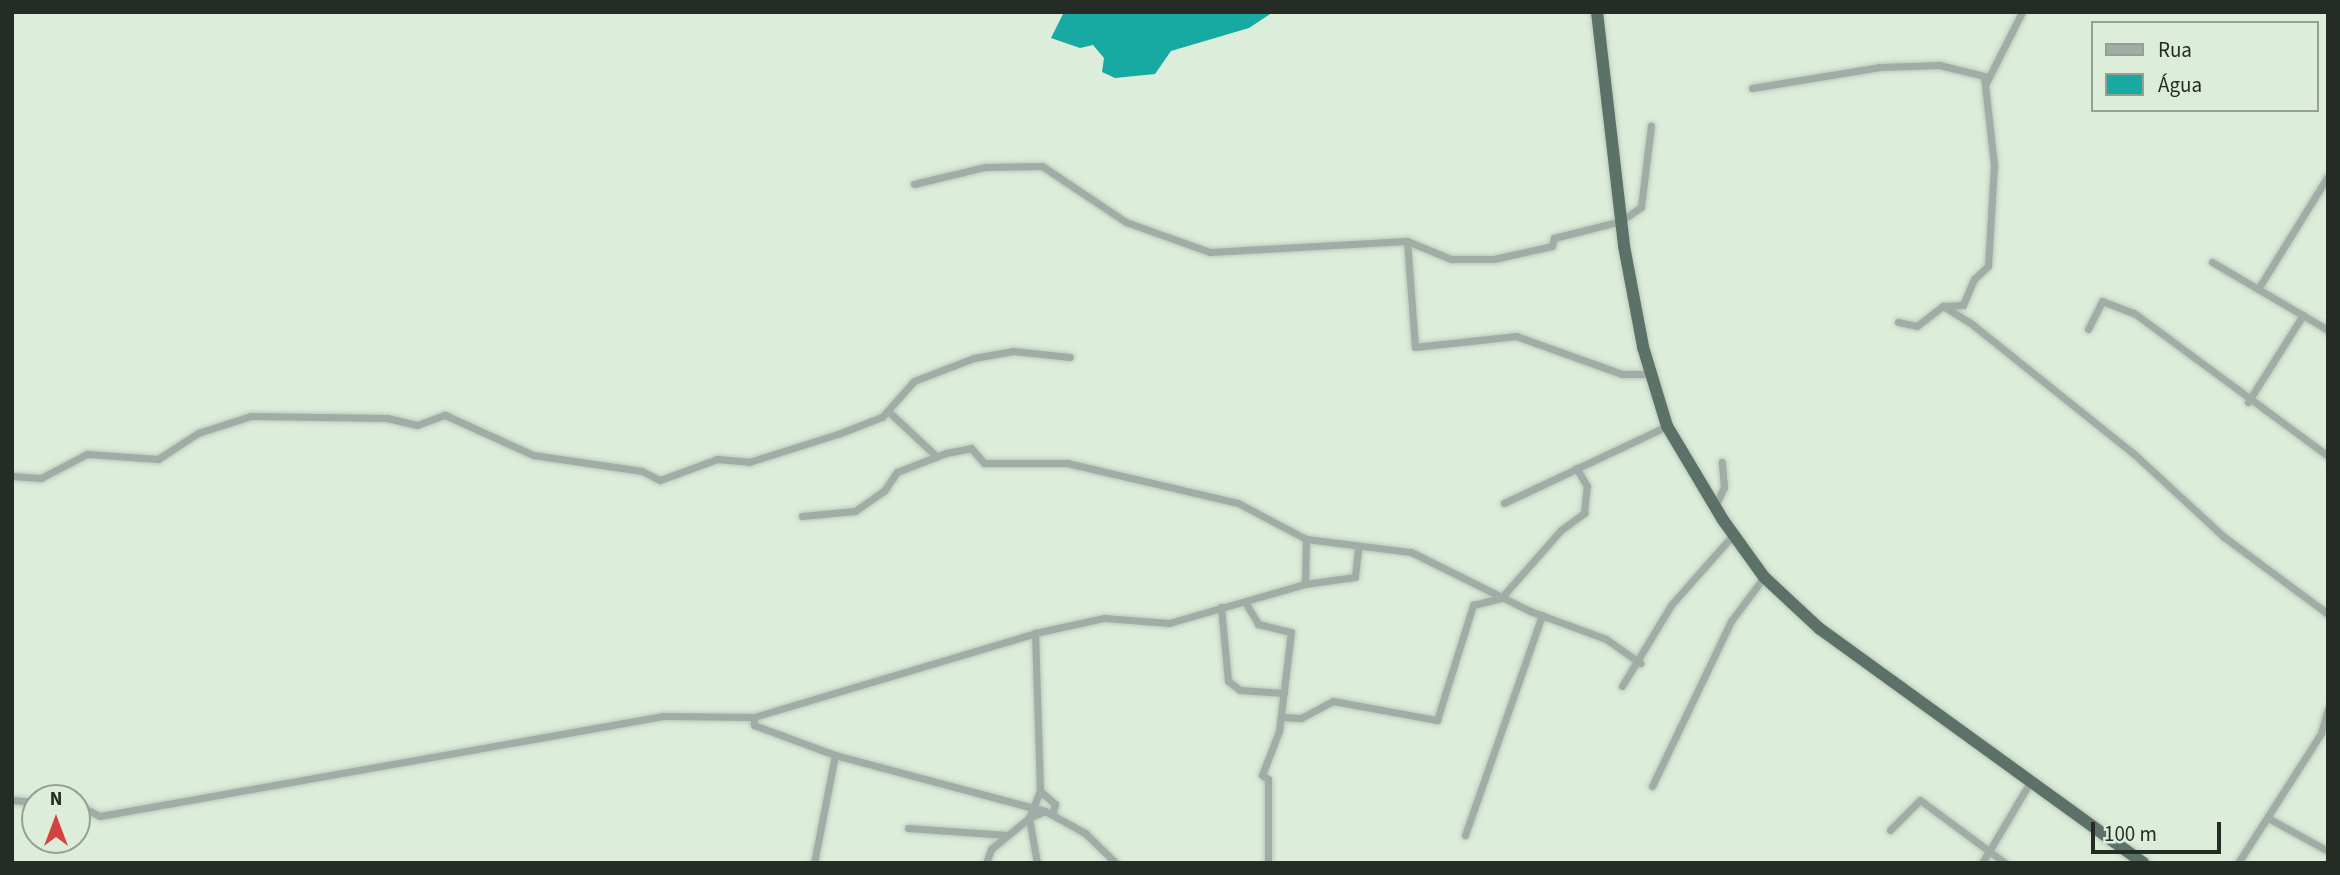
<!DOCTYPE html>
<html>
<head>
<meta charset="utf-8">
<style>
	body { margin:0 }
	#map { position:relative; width:2340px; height:875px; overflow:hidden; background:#dcedda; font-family:"Source Sans 3",sans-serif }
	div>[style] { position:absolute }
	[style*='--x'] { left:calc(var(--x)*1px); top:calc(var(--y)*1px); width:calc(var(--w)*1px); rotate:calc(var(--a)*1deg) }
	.water>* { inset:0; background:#17aaa2 }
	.roads { filter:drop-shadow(0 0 2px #bbcab9) drop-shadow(0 0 2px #bbcab9) }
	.minor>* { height:7px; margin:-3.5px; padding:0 3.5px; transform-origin:3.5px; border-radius:3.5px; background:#a1aca7 }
	.trunk>* { height:12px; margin:-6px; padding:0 6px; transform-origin:6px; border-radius:6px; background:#5c7168 }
	span { translate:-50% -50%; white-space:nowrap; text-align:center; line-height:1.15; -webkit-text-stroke:7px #dcedda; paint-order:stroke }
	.frame { position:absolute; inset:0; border:14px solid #252c25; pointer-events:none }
	.legend { position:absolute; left:2091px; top:21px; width:228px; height:91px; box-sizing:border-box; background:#dcedda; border:2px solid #93a092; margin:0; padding:9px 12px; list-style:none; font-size:21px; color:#252c25 }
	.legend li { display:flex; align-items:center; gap:14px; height:35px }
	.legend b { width:35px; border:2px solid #93a092 }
	.north { position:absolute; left:21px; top:784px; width:70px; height:70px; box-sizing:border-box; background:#dcedda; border:2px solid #93a092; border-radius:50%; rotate:0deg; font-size:19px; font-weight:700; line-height:28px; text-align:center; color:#252c25 }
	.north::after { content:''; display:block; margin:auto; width:24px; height:32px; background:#d34440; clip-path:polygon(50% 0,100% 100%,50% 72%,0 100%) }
	.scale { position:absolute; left:2091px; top:822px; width:130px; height:32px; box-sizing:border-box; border:4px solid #252c25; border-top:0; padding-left:9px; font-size:21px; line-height:24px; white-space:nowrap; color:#252c25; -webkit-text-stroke:5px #dcedda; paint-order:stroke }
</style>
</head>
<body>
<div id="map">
	<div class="water">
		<div style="clip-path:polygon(1064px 12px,1273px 12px,1249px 28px,1171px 51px,1155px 74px,1115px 78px,1102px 72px,1104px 58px,1093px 45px,1080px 48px,1051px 38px)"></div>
	</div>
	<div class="roads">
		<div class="minor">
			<div style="--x:1986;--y:83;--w:80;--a:-63.1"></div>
			<div style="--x:1752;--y:88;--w:130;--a:-9.3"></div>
			<div style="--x:1880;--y:67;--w:59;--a:-1.9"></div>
			<div style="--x:1939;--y:65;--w:46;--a:13.7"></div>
			<div style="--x:1984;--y:76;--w:90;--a:83.6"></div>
			<div style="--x:1994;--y:165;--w:101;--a:93.4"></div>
			<div style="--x:1988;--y:266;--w:19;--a:137"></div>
			<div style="--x:1974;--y:279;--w:28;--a:113"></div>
			<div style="--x:1963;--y:305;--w:19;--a:177"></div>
			<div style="--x:914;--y:184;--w:73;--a:-13.5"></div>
			<div style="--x:985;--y:167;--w:57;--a:-1"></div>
			<div style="--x:1042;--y:166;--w:101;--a:33.7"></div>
			<div style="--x:1126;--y:222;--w:89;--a:19.7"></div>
			<div style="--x:1210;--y:252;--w:197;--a:-3.2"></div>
			<div style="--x:1407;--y:241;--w:48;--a:22.2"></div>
			<div style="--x:1451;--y:259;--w:43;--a:0"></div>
			<div style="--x:1494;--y:259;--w:59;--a:-12.6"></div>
			<div style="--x:1552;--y:246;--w:8;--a:-76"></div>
			<div style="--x:1554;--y:238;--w:69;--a:-14.2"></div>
			<div style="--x:1621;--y:221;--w:24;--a:-35"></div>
			<div style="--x:1641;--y:207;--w:82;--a:-83"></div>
			<div style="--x:1407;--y:241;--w:106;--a:85.7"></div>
			<div style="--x:1415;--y:347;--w:102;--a:-6.2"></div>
			<div style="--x:1516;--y:336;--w:113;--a:19.7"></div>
			<div style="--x:1622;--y:374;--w:29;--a:0"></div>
			<div style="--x:2212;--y:262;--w:134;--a:30.4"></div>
			<div style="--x:2258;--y:289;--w:133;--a:-58.2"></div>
			<div style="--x:1898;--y:322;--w:19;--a:12"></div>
			<div style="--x:1917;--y:326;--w:33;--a:-38"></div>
			<div style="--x:1943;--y:306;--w:36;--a:32"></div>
			<div style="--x:1973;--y:325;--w:205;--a:38.7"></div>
			<div style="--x:2133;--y:453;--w:124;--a:42.7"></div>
			<div style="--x:2224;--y:537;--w:129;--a:36.5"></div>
			<div style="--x:2088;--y:329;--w:31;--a:-63"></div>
			<div style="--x:2102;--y:301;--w:34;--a:21"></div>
			<div style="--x:2134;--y:313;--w:241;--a:36.4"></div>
			<div style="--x:2248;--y:402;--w:103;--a:-57.7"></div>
			<div style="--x:888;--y:411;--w:64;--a:43.1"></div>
			<div style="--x:12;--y:476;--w:29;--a:4"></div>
			<div style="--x:41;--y:478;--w:52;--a:-27.6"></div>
			<div style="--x:87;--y:454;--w:71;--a:4"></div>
			<div style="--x:158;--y:459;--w:48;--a:-33"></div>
			<div style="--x:198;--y:433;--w:56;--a:-17.8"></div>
			<div style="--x:251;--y:416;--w:136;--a:0.8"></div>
			<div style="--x:387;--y:418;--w:31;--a:13"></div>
			<div style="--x:417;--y:425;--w:30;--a:-20"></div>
			<div style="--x:445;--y:415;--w:97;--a:24.4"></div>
			<div style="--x:533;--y:455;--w:110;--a:8.4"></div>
			<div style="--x:642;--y:471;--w:20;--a:27"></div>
			<div style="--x:660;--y:480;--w:61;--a:-20.2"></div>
			<div style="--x:717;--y:459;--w:32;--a:5"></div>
			<div style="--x:749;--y:462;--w:93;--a:-17.5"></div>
			<div style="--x:838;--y:434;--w:47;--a:-21.1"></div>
			<div style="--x:882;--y:417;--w:48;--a:-48.4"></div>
			<div style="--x:914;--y:381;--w:64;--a:-21"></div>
			<div style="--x:974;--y:358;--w:40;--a:-10"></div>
			<div style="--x:1013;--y:351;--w:57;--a:6"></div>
			<div style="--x:1504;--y:503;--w:180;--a:-25.3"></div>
			<div style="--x:1715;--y:507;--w:22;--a:-66"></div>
			<div style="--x:1724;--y:487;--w:25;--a:-95"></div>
			<div style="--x:802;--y:516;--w:53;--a:-5.4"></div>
			<div style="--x:855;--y:511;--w:35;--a:-35"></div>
			<div style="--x:884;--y:491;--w:23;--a:-56"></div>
			<div style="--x:897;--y:472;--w:53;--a:-21.2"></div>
			<div style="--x:946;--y:453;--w:25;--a:-11"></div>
			<div style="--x:971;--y:448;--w:20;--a:49"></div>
			<div style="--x:984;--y:463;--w:83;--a:0"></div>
			<div style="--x:1067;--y:463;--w:176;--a:13.2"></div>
			<div style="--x:1238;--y:503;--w:77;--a:27.9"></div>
			<div style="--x:1306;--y:539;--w:106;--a:7.1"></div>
			<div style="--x:1411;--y:552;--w:133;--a:26.4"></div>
			<div style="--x:1530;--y:611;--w:81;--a:20.2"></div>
			<div style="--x:1606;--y:639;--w:42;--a:35.2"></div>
			<div style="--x:1305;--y:584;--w:45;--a:-88.7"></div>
			<div style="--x:1245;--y:602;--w:26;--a:59"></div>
			<div style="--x:1258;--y:624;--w:34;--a:14"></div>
			<div style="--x:1291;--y:632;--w:100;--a:96.9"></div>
			<div style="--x:1279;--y:731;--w:47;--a:111.1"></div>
			<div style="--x:1262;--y:775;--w:7;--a:34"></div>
			<div style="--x:1268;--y:779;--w:84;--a:90"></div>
			<div style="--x:1221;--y:607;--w:74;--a:84.6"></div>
			<div style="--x:1228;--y:681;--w:15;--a:37"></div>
			<div style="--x:1240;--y:690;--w:44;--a:3.9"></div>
			<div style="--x:1622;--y:686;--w:95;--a:-58.8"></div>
			<div style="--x:1671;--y:605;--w:94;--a:-48.5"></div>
			<div style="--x:1281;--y:717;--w:20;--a:3"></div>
			<div style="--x:1301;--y:718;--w:36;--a:-28"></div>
			<div style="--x:1333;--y:701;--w:106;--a:10.4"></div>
			<div style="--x:1437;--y:720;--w:121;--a:-72.6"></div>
			<div style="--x:1473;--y:605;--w:29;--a:-14"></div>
			<div style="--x:1501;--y:598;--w:91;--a:-48.6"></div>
			<div style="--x:1561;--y:530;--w:29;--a:-36"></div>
			<div style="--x:1584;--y:513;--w:27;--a:-84"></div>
			<div style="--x:1587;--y:486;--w:21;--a:-121"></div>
			<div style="--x:1652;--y:786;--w:183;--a:-64.4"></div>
			<div style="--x:1731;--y:621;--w:55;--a:-53.1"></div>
			<div style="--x:1040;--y:791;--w:20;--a:41"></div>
			<div style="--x:1055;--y:804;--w:11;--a:105"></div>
			<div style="--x:12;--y:800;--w:23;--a:5"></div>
			<div style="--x:77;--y:805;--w:25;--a:26"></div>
			<div style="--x:100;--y:816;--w:572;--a:-10.07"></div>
			<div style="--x:663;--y:716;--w:91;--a:0.6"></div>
			<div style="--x:1045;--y:811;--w:217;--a:-165.1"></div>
			<div style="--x:835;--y:755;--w:86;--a:-159.7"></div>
			<div style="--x:754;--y:725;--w:8;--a:-90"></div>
			<div style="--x:754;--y:717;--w:293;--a:-16.6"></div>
			<div style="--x:1035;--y:633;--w:71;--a:-12.3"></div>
			<div style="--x:1104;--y:618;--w:65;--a:4.4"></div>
			<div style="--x:1169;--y:623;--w:141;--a:-16"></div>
			<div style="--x:1305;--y:584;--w:50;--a:-8"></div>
			<div style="--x:1355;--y:577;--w:28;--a:-84"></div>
			<div style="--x:2268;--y:818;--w:68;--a:28.8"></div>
			<div style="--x:908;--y:828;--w:99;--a:4"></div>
			<div style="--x:1890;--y:830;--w:42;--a:-45"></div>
			<div style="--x:1920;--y:800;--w:106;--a:36.5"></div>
			<div style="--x:1465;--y:835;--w:233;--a:-70.7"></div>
			<div style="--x:814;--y:863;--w:110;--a:-79"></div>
			<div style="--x:986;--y:863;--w:15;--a:-70"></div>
			<div style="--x:991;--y:849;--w:49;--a:-39.2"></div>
			<div style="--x:1029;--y:818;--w:29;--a:-68"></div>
			<div style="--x:1040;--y:791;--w:158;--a:-91.8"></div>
			<div style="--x:1037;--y:863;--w:46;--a:-100.1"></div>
			<div style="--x:1029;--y:818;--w:17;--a:-24"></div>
			<div style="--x:1045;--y:811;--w:46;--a:28.8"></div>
			<div style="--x:1085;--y:833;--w:43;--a:44.1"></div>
			<div style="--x:1982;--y:863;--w:94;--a:-59.3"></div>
			<div style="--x:2238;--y:863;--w:154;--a:-57.4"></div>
			<div style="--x:2321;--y:733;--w:25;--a:-74"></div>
		</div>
		<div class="trunk">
			<div style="--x:1597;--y:12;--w:236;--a:83.4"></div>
			<div style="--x:1624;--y:246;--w:103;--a:79.3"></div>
			<div style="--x:1643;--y:347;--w:83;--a:73.1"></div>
			<div style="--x:1667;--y:426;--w:109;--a:59.2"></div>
			<div style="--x:1723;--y:520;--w:70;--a:54.3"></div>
			<div style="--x:1764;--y:577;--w:76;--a:42.9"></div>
			<div style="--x:1820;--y:629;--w:399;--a:35.9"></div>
		</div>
	</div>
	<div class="frame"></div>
	<ul class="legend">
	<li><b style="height:9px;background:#a1aca7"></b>Rua</li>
	<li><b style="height:19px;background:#17aaa2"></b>Água</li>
	</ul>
	<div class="north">N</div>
	<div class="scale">100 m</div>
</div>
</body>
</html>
